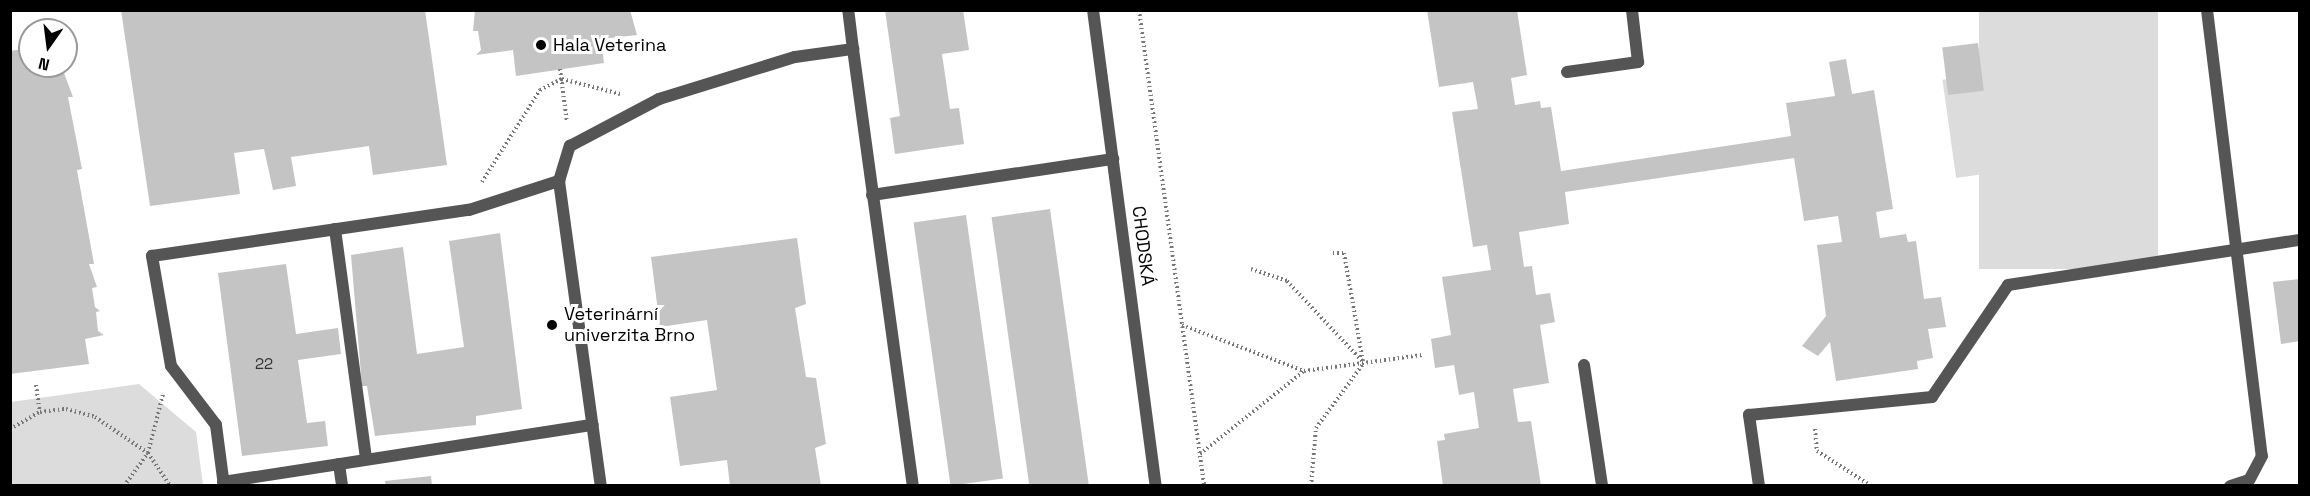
<!DOCTYPE html>
<html>
<head>
<meta charset="utf-8">
<style>
	body { margin:0 }
	#map { position:relative; width:2310px; height:496px; overflow:hidden; background:#fff; font-family:"Space Grotesk",sans-serif }
	div>[style] { position:absolute }
	[style*='--x'] { left:calc(var(--x)*1px); top:calc(var(--y)*1px); width:calc(var(--w)*1px); rotate:calc(var(--a)*1deg) }
	.green>* { inset:0; background:#dcdcdc; transform-origin:0 0 }
	.building>* { inset:0; background:#c4c4c4; transform-origin:0 0 }
	.path>* { height:4px; margin-top:-2px; transform-origin:0; background:repeating-linear-gradient(90deg,#777 0 1.5px,transparent 0 4.5px) }
	.lane>* { height:12px; margin:-6px; padding:0 6px; transform-origin:6px; border-radius:6px; background:#555 }
	.street>* { height:12px; margin:-6px; padding:0 6px; transform-origin:6px; border-radius:6px; background:#555 }
	.dots>* { width:16px; height:16px; translate:-50% -50%; box-sizing:border-box; border:3px solid #fff; border-radius:50% }
	span { translate:-50% -50%; white-space:nowrap; text-align:center; line-height:1.15; -webkit-text-stroke:6px #fff; paint-order:stroke }
	.number-label { font-size:15px; color:#313131 }
	.number-label span { -webkit-text-stroke-width:0 }
	.poi-label { font-size:18px; color:#000 }
	.left { translate:0 -50%; text-align:left }
	.street-label { font-size:18px; color:#000 }
	.frame { position:absolute; inset:0; border:12px solid #000; pointer-events:none }
	.north { position:absolute; left:18px; top:18px; width:60px; height:60px; box-sizing:border-box; background:#fff; border:2px solid #999; border-radius:50%; rotate:194deg; font-size:16px; font-weight:700; line-height:24px; text-align:center; color:#000 }
	.north::after { content:''; display:block; margin:auto; width:21px; height:27px; background:#000; clip-path:polygon(50% 0,100% 100%,50% 72%,0 100%) }
</style>
</head>
<body>
<div id="map">
	<div class="green">
		<div style="left:1979px;top:11px;width:179px;height:258px"></div>
		<div style="left:1984px;top:74px;width:99px;height:42px;rotate:82deg"></div>
		<div style="clip-path:polygon(139px 384px,196px 432px,203px 485px,11px 485px,11px 402px)"></div>
	</div>
	<div class="building">
		<div style="clip-path:polygon(121px 10px,425px 10px,447px 165px,373px 175px,369px 146px,291px 157px,296px 186px,273px 190px,264px 149px,234px 153px,240px 194px,150px 206px)"></div>
		<div style="clip-path:polygon(475px 10px,630px 10px,637px 35px,601px 39px,604px 63px,516px 76px,513px 50px,476px 55px,481px 50px,478px 31px,473px 31px)"></div>
		<div style="clip-path:polygon(885px 10px,963px 10px,969px 50px,942px 54px,950px 109px,959px 108px,964px 144px,895px 154px,890px 118px,900px 116px)"></div>
		<div style="clip-path:polygon(1427px 10px,1517px 10px,1527px 75px,1511px 78px,1515px 105px,1540px 101px,1541px 108px,1551px 107px,1561px 171px,1791px 136px,1786px 103px,1835px 96px,1829px 62px,1846px 59px,1852px 94px,1874px 90px,1893px 209px,1876px 212px,1880px 238px,1906px 234px,1908px 242px,1916px 241px,1924px 299px,1941px 297px,1946px 327px,1928px 329px,1933px 358px,1917px 361px,1918px 369px,1836px 381px,1830px 342px,1818px 356px,1802px 346px,1826px 316px,1817px 245px,1842px 242px,1838px 216px,1804px 221px,1794px 158px,1565px 192px,1569px 224px,1519px 232px,1524px 267px,1532px 266px,1536px 295px,1550px 293px,1555px 322px,1540px 325px,1549px 383px,1513px 389px,1518px 422px,1531px 421px,1541px 486px,1443px 486px,1437px 441px,1445px 440px,1444px 434px,1479px 428px,1474px 392px,1459px 395px,1454px 365px,1435px 368px,1431px 339px,1451px 335px,1442px 277px,1491px 270px,1487px 245px,1473px 247px,1452px 112px,1478px 109px,1473px 82px,1439px 87px)"></div>
		<div style="left:1978px;top:43px;width:48px;height:36px;rotate:83deg"></div>
		<div style="clip-path:polygon(30px 48px,30px 66px,69px 67px,64px 73px,73px 97px,68px 97px,82px 169px,77px 170px,94px 264px,89px 264px,97px 287px,92px 288px,95px 307px,100px 311px,96px 312px,98px 331px,104px 335px,85px 339px,89px 364px,10px 374px,10px 51px)"></div>
		<div style="left:1050px;top:209px;width:280px;height:59px;rotate:82deg"></div>
		<div style="left:966px;top:215px;width:266px;height:53px;rotate:82deg"></div>
		<div style="clip-path:polygon(500px 233px,522px 409px,476px 416px,476px 425px,375px 436px,367px 386px,362px 386px,351px 255px,403px 247px,417px 354px,464px 347px,449px 241px)"></div>
		<div style="clip-path:polygon(797px 238px,806px 304px,795px 308px,806px 377px,816px 378px,826px 444px,815px 448px,821px 486px,730px 486px,727px 460px,680px 466px,670px 397px,717px 390px,707px 320px,660px 327px,651px 257px)"></div>
		<div style="clip-path:polygon(286px 264px,296px 334px,338px 328px,341px 354px,298px 360px,307px 423px,325px 421px,328px 446px,242px 456px,218px 273px)"></div>
		<div style="clip-path:polygon(2300px 279px,2300px 341px,2281px 344px,2273px 282px)"></div>
		<div style="clip-path:polygon(431px 476px,432px 486px,386px 486px,385px 481px)"></div>
	</div>
	<div class="path">
		<div style="--x:1139;--y:10;--w:480;--a:82.2"></div>
		<div style="--x:560;--y:69;--w:53;--a:82.5"></div>
		<div style="--x:482;--y:182;--w:109;--a:-57.8"></div>
		<div style="--x:540;--y:90;--w:25;--a:-27"></div>
		<div style="--x:562;--y:79;--w:60;--a:14.5"></div>
		<div style="--x:1333;--y:253;--w:11;--a:0"></div>
		<div style="--x:1344;--y:253;--w:111;--a:80.1"></div>
		<div style="--x:1251;--y:269;--w:38;--a:18"></div>
		<div style="--x:1287;--y:281;--w:112;--a:46.8"></div>
		<div style="--x:1182;--y:325;--w:130;--a:20.7"></div>
		<div style="--x:1304;--y:371;--w:119;--a:-7.7"></div>
		<div style="--x:36;--y:385;--w:27;--a:82"></div>
		<div style="--x:10;--y:429;--w:34;--a:-30"></div>
		<div style="--x:40;--y:412;--w:26;--a:-7"></div>
		<div style="--x:66;--y:409;--w:30;--a:15"></div>
		<div style="--x:95;--y:417;--w:64;--a:34.2"></div>
		<div style="--x:148;--y:453;--w:40;--a:56"></div>
		<div style="--x:1815;--y:429;--w:22;--a:85"></div>
		<div style="--x:1817;--y:451;--w:64;--a:32.9"></div>
		<div style="--x:1200;--y:454;--w:133;--a:-38.6"></div>
		<div style="--x:124;--y:486;--w:41;--a:-54"></div>
		<div style="--x:148;--y:453;--w:61;--a:-75.7"></div>
		<div style="--x:1311;--y:486;--w:58;--a:-85.1"></div>
		<div style="--x:1316;--y:428;--w:79;--a:-53.7"></div>
	</div>
	<div class="lane">
		<div style="--x:2207;--y:10;--w:449;--a:83"></div>
		<div style="--x:2262;--y:456;--w:27;--a:118"></div>
		<div style="--x:2249;--y:480;--w:20;--a:162"></div>
		<div style="--x:853;--y:49;--w:441;--a:82.2"></div>
		<div style="--x:1567;--y:72;--w:72;--a:-8"></div>
		<div style="--x:1638;--y:62;--w:52;--a:-96.6"></div>
		<div style="--x:559;--y:181;--w:37;--a:-73"></div>
		<div style="--x:570;--y:146;--w:101;--a:-27.8"></div>
		<div style="--x:659;--y:99;--w:142;--a:-17.2"></div>
		<div style="--x:795;--y:57;--w:59;--a:-7.9"></div>
		<div style="--x:853;--y:49;--w:39;--a:-97"></div>
		<div style="--x:872;--y:195;--w:244;--a:-8.5"></div>
		<div style="--x:335;--y:229;--w:232;--a:82.3"></div>
		<div style="--x:1584;--y:365;--w:122;--a:81.5"></div>
		<div style="--x:339;--y:464;--w:22;--a:82"></div>
		<div style="--x:223;--y:482;--w:374;--a:-8.8"></div>
		<div style="--x:224;--y:486;--w:62;--a:-97.5"></div>
		<div style="--x:216;--y:425;--w:74;--a:-127.3"></div>
		<div style="--x:171;--y:366;--w:112;--a:-99.8"></div>
		<div style="--x:152;--y:256;--w:320;--a:-8.3"></div>
		<div style="--x:469;--y:210;--w:95;--a:-17.9"></div>
		<div style="--x:559;--y:181;--w:308;--a:82.2"></div>
		<div style="--x:1759;--y:486;--w:72;--a:-98"></div>
		<div style="--x:1749;--y:415;--w:184;--a:-5.6"></div>
		<div style="--x:1932;--y:397;--w:135;--a:-55.8"></div>
		<div style="--x:2008;--y:285;--w:295;--a:-8.8"></div>
	</div>
	<div class="street">
		<div style="--x:1093;--y:10;--w:480;--a:82.5"></div>
	</div>
	<div class="dots">
		<div style="left:541px;top:45px;background:#000"></div>
		<div style="left:552px;top:325px;background:#000"></div>
	</div>
	<div class="number-label">
		<span style="left:264px;top:364px">22</span>
	</div>
	<div class="poi-label">
		<span class="left" style="left:553px;top:45px">Hala Veterina</span>
		<span class="left" style="left:564px;top:325px">Veterinární<br>univerzita Brno</span>
	</div>
	<div class="street-label">
		<span style="left:1143px;top:246px;rotate:83deg">CHODSKÁ</span>
	</div>
	<div class="frame"></div>
	<div class="north">N</div>
</div>
</body>
</html>
